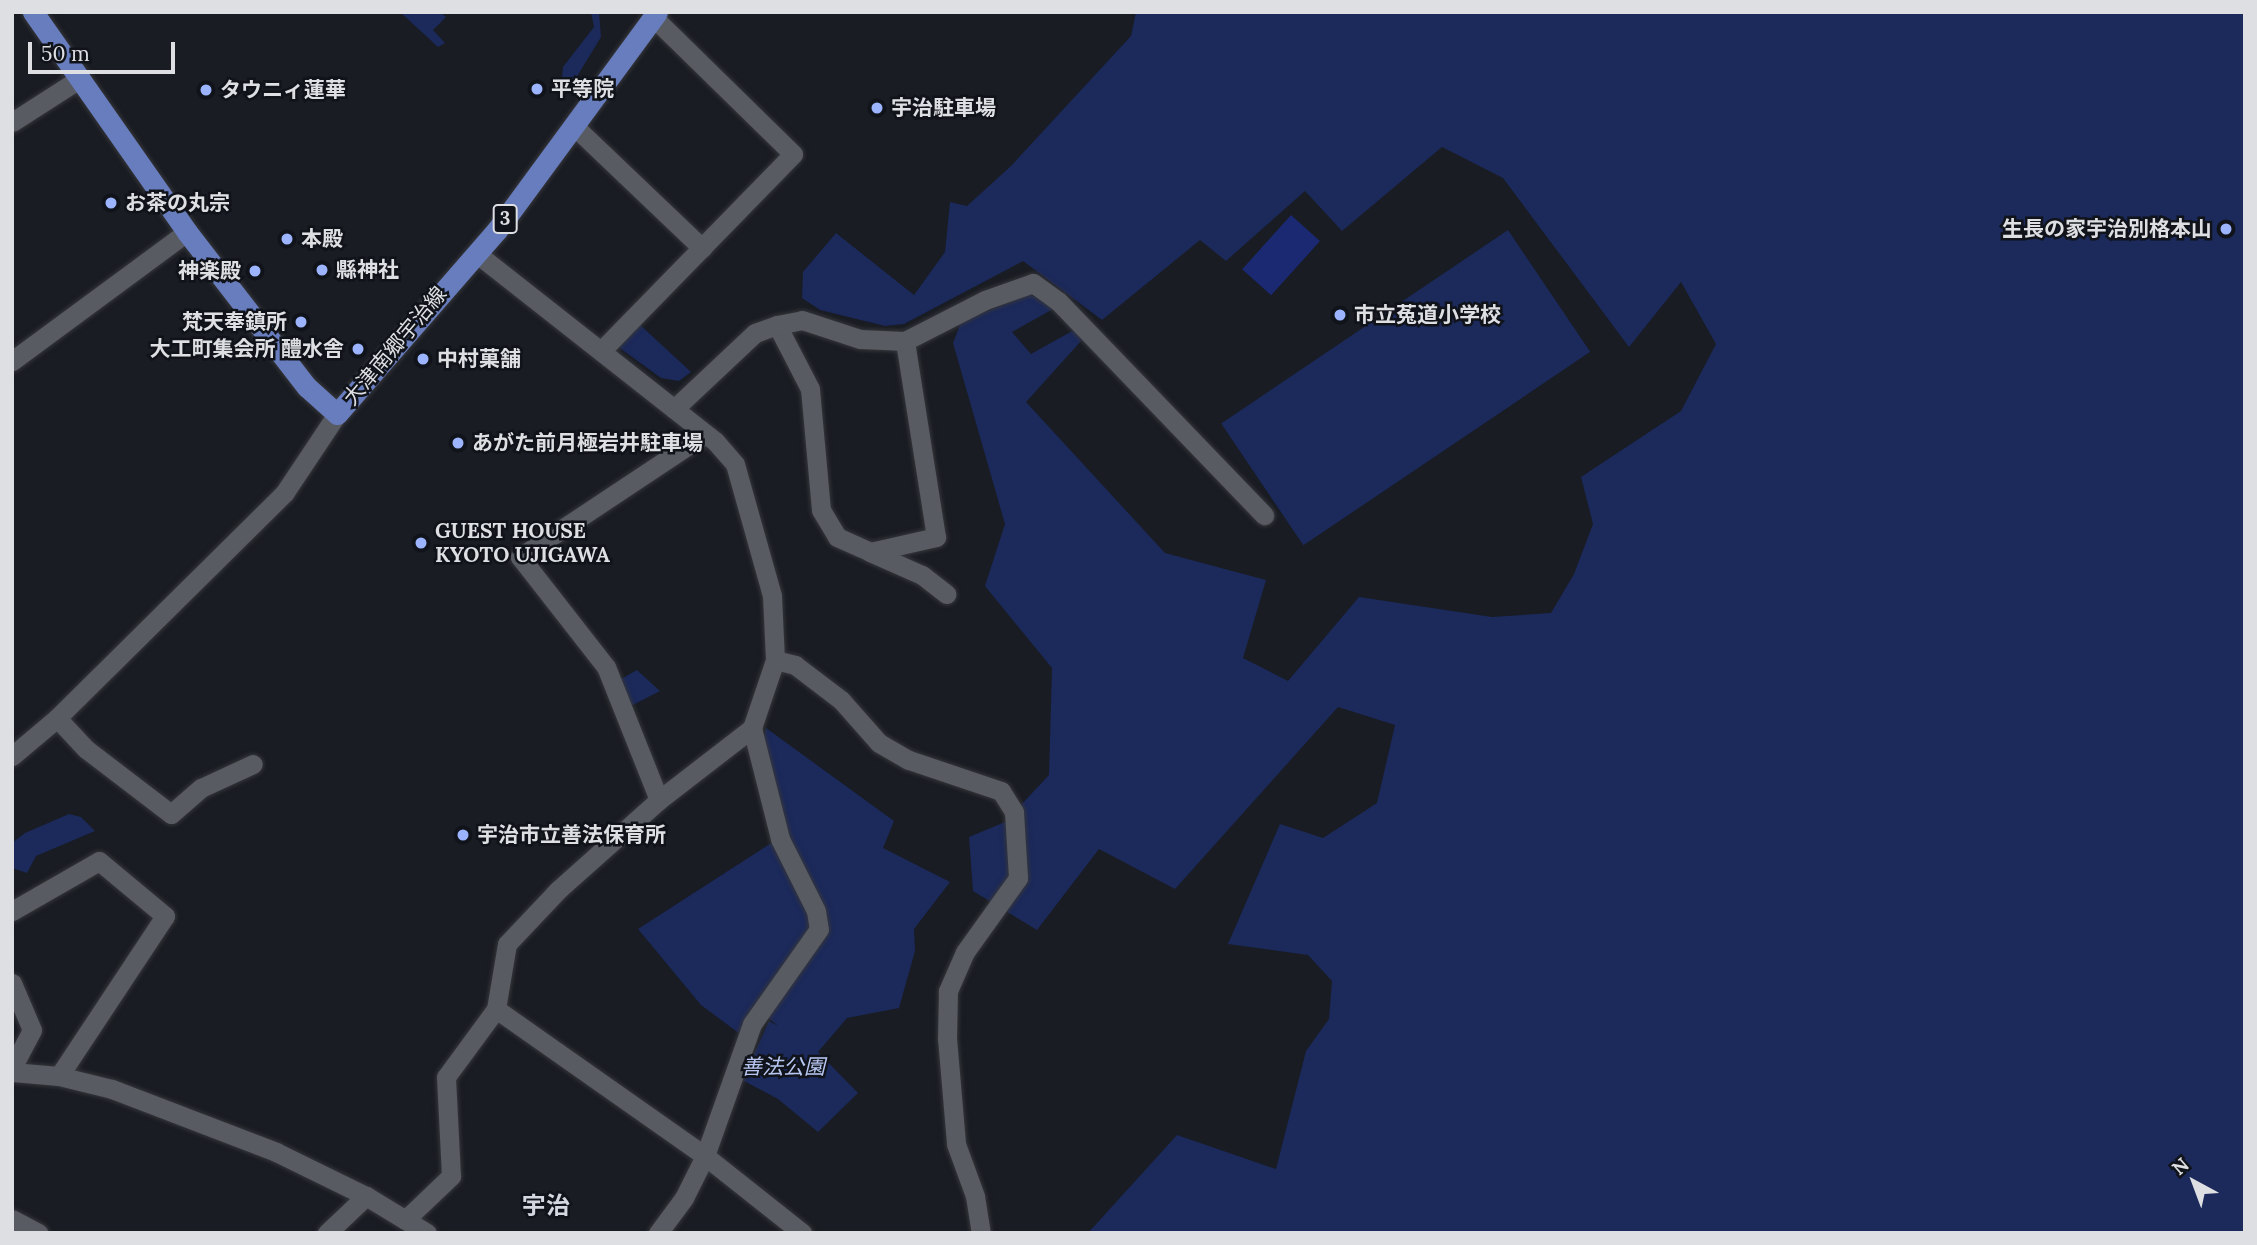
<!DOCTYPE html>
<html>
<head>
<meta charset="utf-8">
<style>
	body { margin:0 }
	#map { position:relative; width:2257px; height:1245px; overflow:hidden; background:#191c22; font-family:Lora,"Noto Sans JP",serif }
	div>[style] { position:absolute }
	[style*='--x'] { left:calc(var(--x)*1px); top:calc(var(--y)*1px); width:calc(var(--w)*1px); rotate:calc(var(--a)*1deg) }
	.green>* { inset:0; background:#1b295b; transform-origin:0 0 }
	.water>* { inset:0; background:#1a2971; transform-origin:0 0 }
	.roads { filter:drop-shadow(0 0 2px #35363b) drop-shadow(0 0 2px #35363b) }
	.street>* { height:19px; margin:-9.5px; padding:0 9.5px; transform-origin:9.5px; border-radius:9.5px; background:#585b62 }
	.primary>* { height:21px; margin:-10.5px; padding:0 10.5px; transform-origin:10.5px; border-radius:10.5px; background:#687dbe }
	.dots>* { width:19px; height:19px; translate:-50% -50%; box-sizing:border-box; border:4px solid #101319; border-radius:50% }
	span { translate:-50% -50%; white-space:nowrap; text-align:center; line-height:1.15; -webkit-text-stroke:5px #101319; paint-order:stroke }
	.shield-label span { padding:2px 5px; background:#101319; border:2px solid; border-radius:5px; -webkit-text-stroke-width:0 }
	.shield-label { font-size:19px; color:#dddfe3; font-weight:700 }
	.poi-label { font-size:21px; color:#dddfe3; font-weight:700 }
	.left { translate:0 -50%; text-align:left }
	.right { translate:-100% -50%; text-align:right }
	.street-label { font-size:21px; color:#dddfe3 }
	.park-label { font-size:21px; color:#b8c7f2; font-style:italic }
	.quarter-label { font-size:24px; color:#d3d7e0; font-weight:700 }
	.frame { position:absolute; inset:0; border:14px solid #dddfe3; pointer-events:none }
	.north { position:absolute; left:2159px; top:1147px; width:70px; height:70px; -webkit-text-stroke:5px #101319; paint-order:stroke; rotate:319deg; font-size:19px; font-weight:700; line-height:28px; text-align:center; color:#dddfe3 }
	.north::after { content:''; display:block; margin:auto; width:24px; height:32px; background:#dddfe3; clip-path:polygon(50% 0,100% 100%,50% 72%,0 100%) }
	.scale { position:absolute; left:28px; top:42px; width:147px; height:32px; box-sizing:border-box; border:4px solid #dddfe3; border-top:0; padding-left:9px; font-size:21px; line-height:24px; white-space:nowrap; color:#dddfe3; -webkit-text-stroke:5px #101319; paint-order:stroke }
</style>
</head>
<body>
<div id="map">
	<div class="green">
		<div style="clip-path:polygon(400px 12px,440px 12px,446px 17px,433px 30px,445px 43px,438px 47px)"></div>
		<div style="clip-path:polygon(591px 12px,599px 12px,601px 37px,573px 83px,562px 78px,563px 67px,594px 27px)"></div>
		<div style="clip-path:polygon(1136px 12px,2243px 12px,2245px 1233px,1088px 1233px,1177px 1135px,1276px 1169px,1306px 1051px,1329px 1019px,1332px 981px,1308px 955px,1228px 944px,1280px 824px,1323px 838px,1377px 803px,1395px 725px,1338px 707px,1175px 889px,1099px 849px,1037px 930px,973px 891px,969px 837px,1005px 822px,1049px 775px,1052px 668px,985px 586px,1005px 524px,953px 343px,961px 322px,1030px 294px,1053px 309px,1012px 332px,1031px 354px,1074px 330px,1082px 340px,1026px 402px,1165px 553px,1266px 580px,1243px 658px,1288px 681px,1359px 597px,1492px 617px,1551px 613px,1574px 574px,1593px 524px,1581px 477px,1681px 411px,1716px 344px,1681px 282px,1629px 347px,1503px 178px,1442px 147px,1342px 231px,1305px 191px,1226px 261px,1200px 240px,1102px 320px,1023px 261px,904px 324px,885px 326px,820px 310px,802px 298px,803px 272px,836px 233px,914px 295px,945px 252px,950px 202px,967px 206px,1011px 166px,1131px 36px)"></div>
		<div style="left:1508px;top:230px;width:147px;height:346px;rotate:56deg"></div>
		<div style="clip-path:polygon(638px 323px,691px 372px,679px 381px,661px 378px,617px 346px)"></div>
		<div style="clip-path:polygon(637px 670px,660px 691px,629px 707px,621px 679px)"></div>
		<div style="clip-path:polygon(766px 728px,894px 821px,883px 848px,950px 882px,914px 929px,915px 951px,899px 1008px,847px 1018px,818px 1052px,858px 1093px,818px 1132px,778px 1099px,742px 1080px,769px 1021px,778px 1026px,765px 1015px,820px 936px,786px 837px,763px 743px)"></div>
		<div style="clip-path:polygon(69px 814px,81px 817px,95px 831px,36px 856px,27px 873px,12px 868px,12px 843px,25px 833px)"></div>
		<div style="clip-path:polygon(773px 842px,812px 918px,813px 931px,740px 1034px,701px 1005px,638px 929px)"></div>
	</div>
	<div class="water">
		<div style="left:1291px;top:215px;width:39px;height:73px;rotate:42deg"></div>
	</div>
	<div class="roads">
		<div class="street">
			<div style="--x:12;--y:122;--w:80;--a:-32.7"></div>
			<div style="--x:576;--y:128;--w:174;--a:43.6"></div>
			<div style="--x:476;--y:253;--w:304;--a:38.2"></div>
			<div style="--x:715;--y:441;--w:30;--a:49"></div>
			<div style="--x:735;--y:464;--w:137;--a:74.3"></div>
			<div style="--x:772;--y:596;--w:64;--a:87.3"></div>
			<div style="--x:775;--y:660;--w:72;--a:108.7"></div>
			<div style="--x:752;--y:728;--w:114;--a:75.8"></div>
			<div style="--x:780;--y:839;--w:80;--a:63.4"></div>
			<div style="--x:816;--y:911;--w:18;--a:81"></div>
			<div style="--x:819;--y:929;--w:116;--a:125.2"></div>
			<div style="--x:752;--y:1024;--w:140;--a:109.6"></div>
			<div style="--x:705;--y:1156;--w:47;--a:116.6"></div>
			<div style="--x:684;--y:1198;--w:44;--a:126.6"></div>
			<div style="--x:777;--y:325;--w:72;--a:62.7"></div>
			<div style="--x:810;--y:389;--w:121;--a:84.8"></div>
			<div style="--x:821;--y:510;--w:31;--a:59"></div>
			<div style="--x:837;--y:537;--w:36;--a:24"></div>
			<div style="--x:870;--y:552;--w:68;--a:-12.8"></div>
			<div style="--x:936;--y:537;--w:198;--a:-99"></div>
			<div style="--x:601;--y:351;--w:275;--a:-45.7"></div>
			<div style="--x:793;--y:154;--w:196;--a:-135.6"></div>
			<div style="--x:12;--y:361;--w:217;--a:-36.4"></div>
			<div style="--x:674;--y:409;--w:111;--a:-43.2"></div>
			<div style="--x:755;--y:333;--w:23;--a:-20"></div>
			<div style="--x:777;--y:325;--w:25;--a:-11"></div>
			<div style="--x:802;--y:320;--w:61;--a:18.1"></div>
			<div style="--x:860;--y:339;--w:45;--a:2.5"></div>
			<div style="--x:905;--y:341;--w:90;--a:-27.1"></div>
			<div style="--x:985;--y:300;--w:51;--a:-19.5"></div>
			<div style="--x:1033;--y:283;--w:32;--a:36"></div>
			<div style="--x:1059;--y:302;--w:296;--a:46.1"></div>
			<div style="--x:870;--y:552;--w:57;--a:23.9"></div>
			<div style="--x:922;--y:575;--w:31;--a:38"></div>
			<div style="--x:775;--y:660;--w:21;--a:14"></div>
			<div style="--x:795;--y:665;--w:58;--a:37.3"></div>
			<div style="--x:841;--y:700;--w:57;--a:48.5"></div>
			<div style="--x:879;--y:743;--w:34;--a:30"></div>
			<div style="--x:909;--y:760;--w:97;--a:18.6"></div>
			<div style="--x:1001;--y:791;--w:25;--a:58"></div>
			<div style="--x:1014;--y:812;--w:66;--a:86.5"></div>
			<div style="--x:1018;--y:878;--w:91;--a:125.6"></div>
			<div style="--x:965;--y:952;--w:43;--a:113.6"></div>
			<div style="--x:948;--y:991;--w:47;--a:91.2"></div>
			<div style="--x:947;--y:1038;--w:106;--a:85.1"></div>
			<div style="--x:956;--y:1144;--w:55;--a:69.9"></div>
			<div style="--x:975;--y:1196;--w:37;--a:81"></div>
			<div style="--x:57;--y:718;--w:42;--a:46.9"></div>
			<div style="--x:86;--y:749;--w:107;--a:37.4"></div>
			<div style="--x:171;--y:814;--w:40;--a:-41"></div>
			<div style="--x:201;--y:788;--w:57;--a:-24.8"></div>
			<div style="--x:12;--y:756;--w:59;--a:-40.2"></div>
			<div style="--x:57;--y:718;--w:321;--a:-44.7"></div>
			<div style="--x:285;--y:492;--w:94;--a:-56.3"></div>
			<div style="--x:659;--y:800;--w:143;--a:-111.7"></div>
			<div style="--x:606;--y:667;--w:140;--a:-128"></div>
			<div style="--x:520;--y:557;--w:222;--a:-33.6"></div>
			<div style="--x:12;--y:911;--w:100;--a:-29.9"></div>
			<div style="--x:99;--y:861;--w:86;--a:39.8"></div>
			<div style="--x:165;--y:916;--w:192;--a:123.5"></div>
			<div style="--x:12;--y:983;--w:51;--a:66.9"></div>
			<div style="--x:32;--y:1030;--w:43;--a:117.8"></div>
			<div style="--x:496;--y:1009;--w:256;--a:35.1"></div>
			<div style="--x:705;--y:1156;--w:124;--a:38.4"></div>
			<div style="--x:12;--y:1072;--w:47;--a:4.9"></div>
			<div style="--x:59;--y:1076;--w:55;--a:13.8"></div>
			<div style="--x:112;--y:1089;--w:176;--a:21"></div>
			<div style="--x:276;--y:1152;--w:100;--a:26.1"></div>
			<div style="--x:366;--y:1196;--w:71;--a:31.2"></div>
			<div style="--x:12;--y:1219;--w:30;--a:28"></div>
			<div style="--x:405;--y:1220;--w:64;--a:-43.7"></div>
			<div style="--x:451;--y:1176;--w:99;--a:-92.9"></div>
			<div style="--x:446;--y:1077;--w:84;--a:-53.7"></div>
			<div style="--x:496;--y:1009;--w:66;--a:-80.4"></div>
			<div style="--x:507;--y:944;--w:74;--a:-46.6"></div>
			<div style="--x:558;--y:890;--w:135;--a:-41.7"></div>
			<div style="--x:659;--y:800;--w:118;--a:-37.7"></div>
			<div style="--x:327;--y:1233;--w:54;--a:-43.5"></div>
		</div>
		<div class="primary">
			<div style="--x:33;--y:12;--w:269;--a:55"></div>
			<div style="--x:187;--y:232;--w:196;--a:52.3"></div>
			<div style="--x:307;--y:387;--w:40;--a:42"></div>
			<div style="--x:337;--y:414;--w:244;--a:-49"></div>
			<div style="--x:497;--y:230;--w:270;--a:-53.7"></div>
		</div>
	</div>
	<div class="dots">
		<div style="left:537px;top:89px;background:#9bb4fd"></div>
		<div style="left:206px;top:90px;background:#9bb4fd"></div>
		<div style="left:877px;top:108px;background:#9bb4fd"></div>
		<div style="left:111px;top:203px;background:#9bb4fd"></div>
		<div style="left:2226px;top:229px;background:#9bb4fd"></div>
		<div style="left:287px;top:239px;background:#9bb4fd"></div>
		<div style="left:322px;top:270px;background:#9bb4fd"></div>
		<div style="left:255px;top:271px;background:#9bb4fd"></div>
		<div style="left:1340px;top:315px;background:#9bb4fd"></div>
		<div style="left:301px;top:322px;background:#9bb4fd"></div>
		<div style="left:358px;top:349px;background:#9bb4fd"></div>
		<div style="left:423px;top:359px;background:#9bb4fd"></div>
		<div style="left:458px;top:443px;background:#9bb4fd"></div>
		<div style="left:421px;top:543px;background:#9bb4fd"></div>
		<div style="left:463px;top:835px;background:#9bb4fd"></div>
	</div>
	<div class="shield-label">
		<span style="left:505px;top:219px">3</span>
	</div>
	<div class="poi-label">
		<span class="left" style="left:551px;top:89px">平等院</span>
		<span class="left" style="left:220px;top:90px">タウニィ蓮華</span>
		<span class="left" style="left:891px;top:108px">宇治駐車場</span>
		<span class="left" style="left:125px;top:203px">お茶の丸宗</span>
		<span class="right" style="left:2212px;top:229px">生長の家宇治別格本山</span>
		<span class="left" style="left:301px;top:239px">本殿</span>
		<span class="left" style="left:336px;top:270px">縣神社</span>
		<span class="right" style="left:241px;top:271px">神楽殿</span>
		<span class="left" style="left:1354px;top:315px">市立菟道小学校</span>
		<span class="right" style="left:287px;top:322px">梵天奉鎮所</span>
		<span class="right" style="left:344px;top:349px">大工町集会所 醴水舎</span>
		<span class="left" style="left:437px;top:359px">中村菓舗</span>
		<span class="left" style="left:472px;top:443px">あがた前月極岩井駐車場</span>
		<span class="left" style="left:435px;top:543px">GUEST HOUSE<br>KYOTO UJIGAWA</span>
		<span class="left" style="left:477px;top:835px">宇治市立善法保育所</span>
	</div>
	<div class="street-label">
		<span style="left:395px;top:346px;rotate:-50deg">大津南郷宇治線</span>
	</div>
	<div class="park-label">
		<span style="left:783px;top:1067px">善法公園</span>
	</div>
	<div class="quarter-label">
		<span style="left:546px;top:1206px">宇治</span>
	</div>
	<div class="frame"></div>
	<div class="north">N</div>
	<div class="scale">50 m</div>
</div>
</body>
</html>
